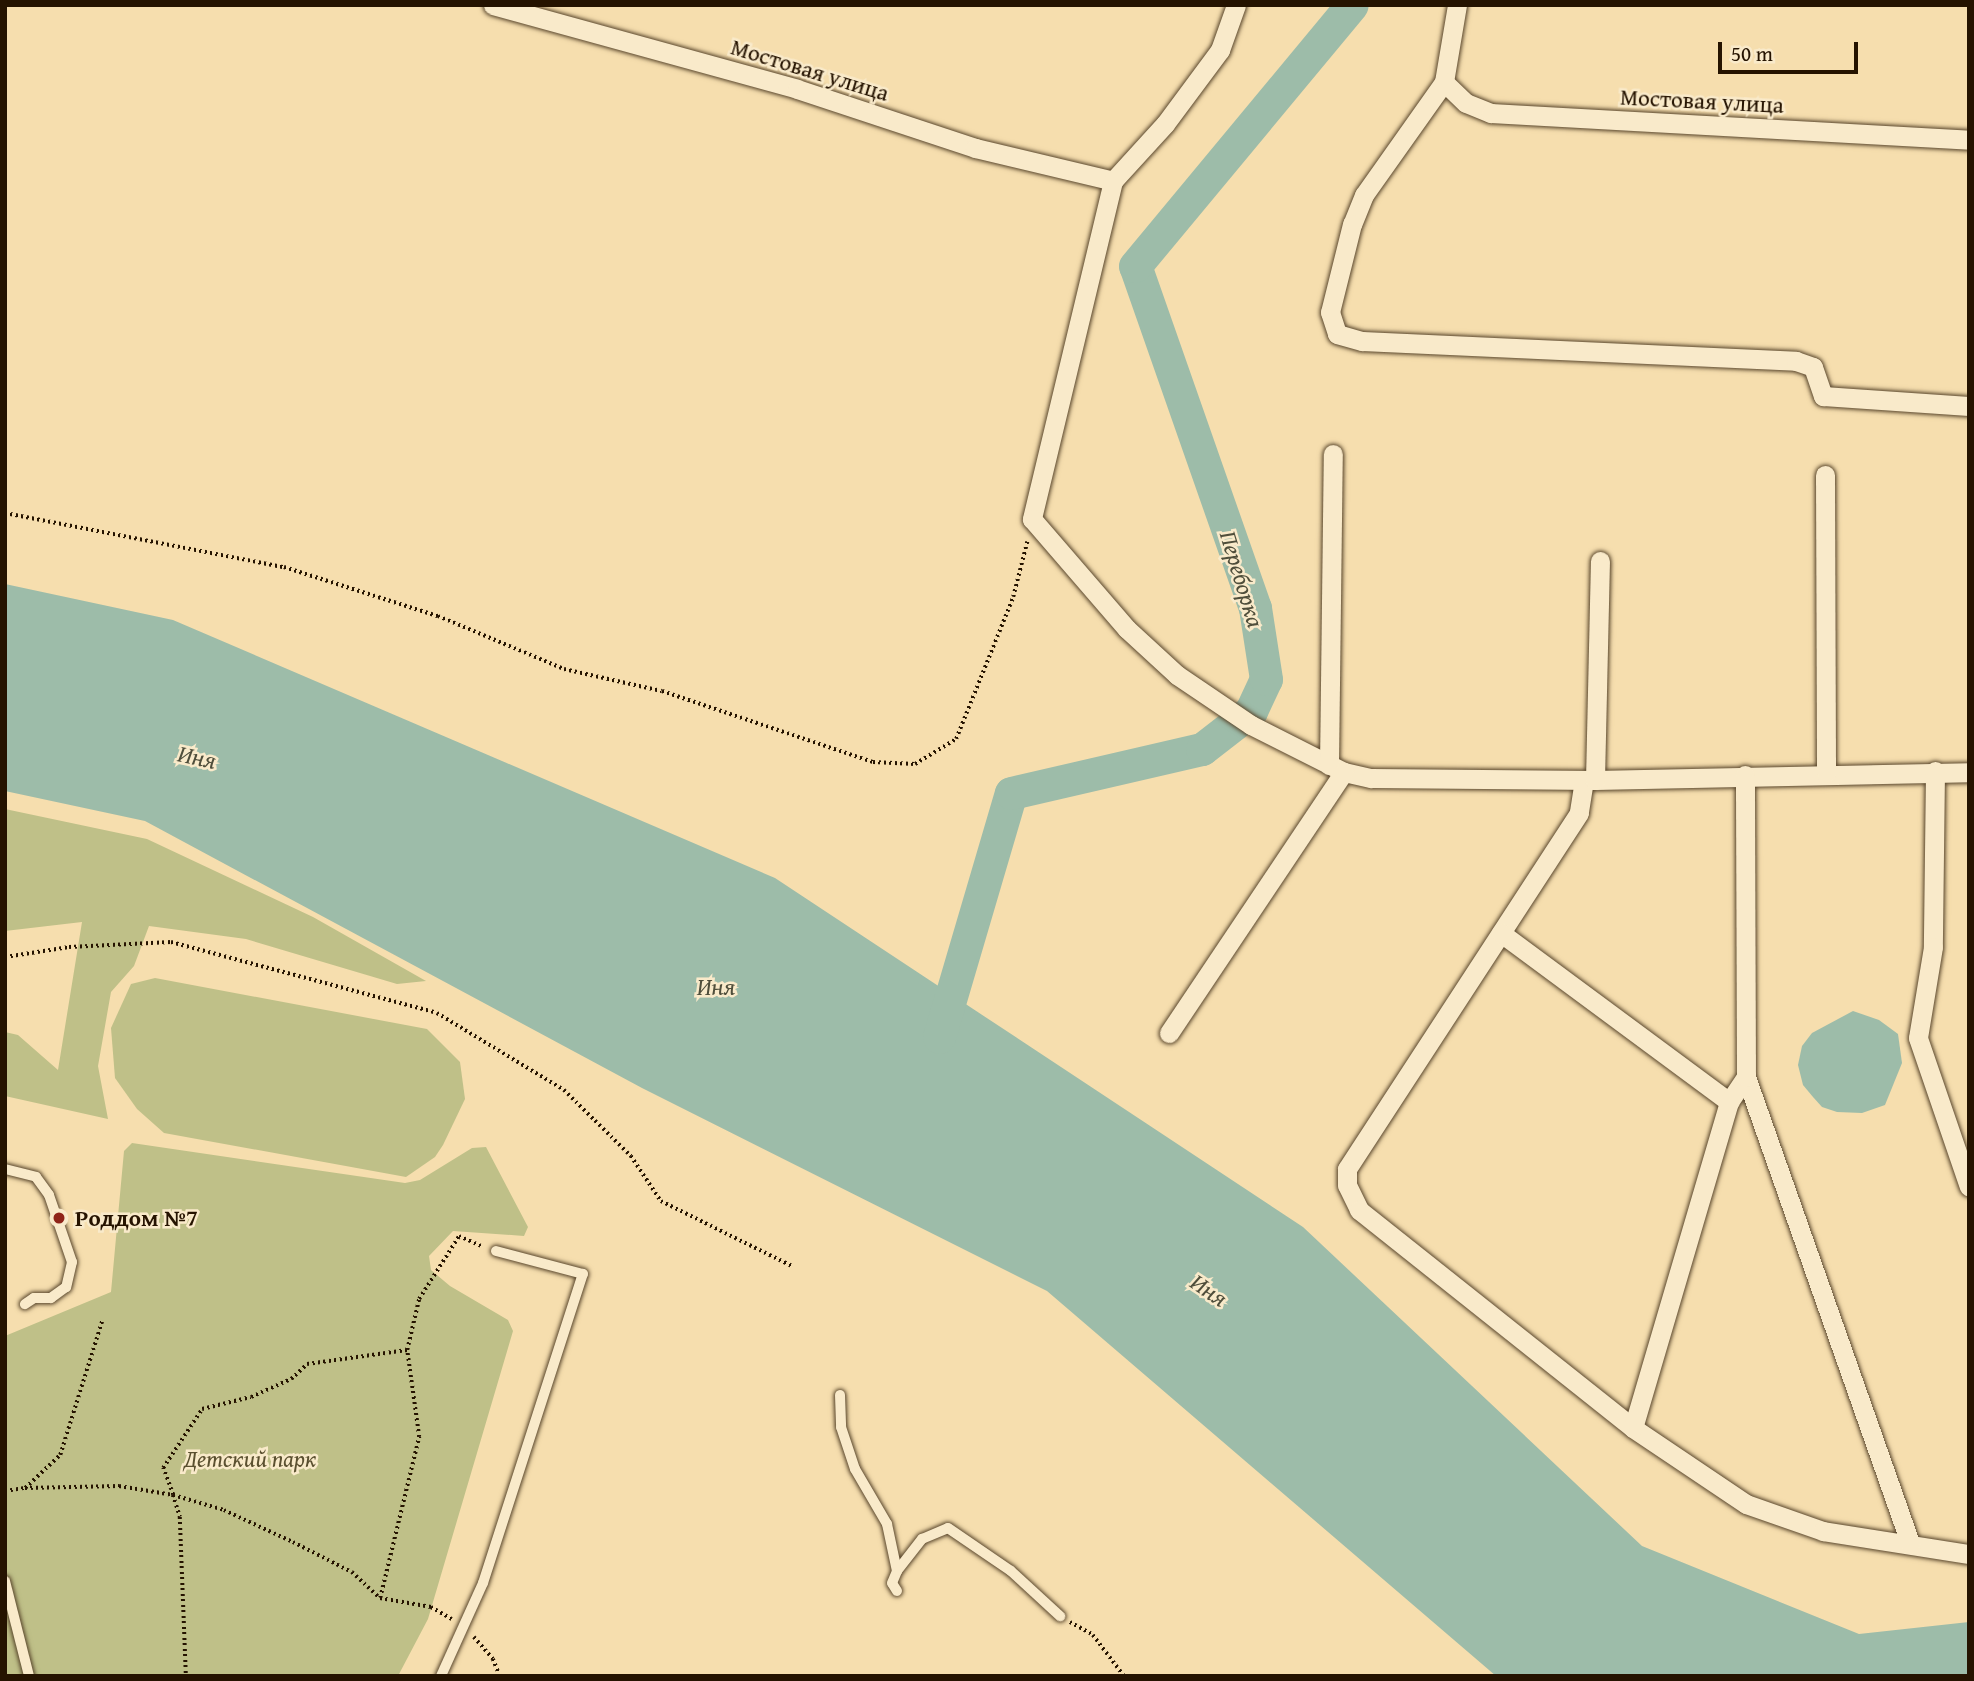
<!DOCTYPE html>
<html>
<head>
<meta charset="utf-8">
<style>
	body { margin:0 }
	#map { position:relative; width:1974px; height:1681px; overflow:hidden; background:#f6deae; font-family:"Gentium Book Plus",serif }
	div>[style] { position:absolute }
	[style*='--x'] { left:calc(var(--x)*1px); top:calc(var(--y)*1px); width:calc(var(--w)*1px); rotate:calc(var(--a)*1deg) }
	.green>* { inset:0; background:#bfc088 }
	.water>* { inset:0; background:#9dbca9 }
	.river>* { height:33px; margin:-16.5px; padding:0 16.5px; transform-origin:16.5px; border-radius:16.5px; background:#9dbca9 }
	.path>* { height:3.5px; margin-top:-1.75px; transform-origin:0; background:repeating-linear-gradient(90deg,#251300 0 2px,transparent 0 5.5px) }
	.roads { filter:drop-shadow(0 0 2px #59462c) drop-shadow(0 0 2px #59462c) }
	.service>* { height:10px; margin:-5px; padding:0 5px; transform-origin:5px; border-radius:5px; background:#f9eaca }
	.minor>* { height:19px; margin:-9.5px; padding:0 9.5px; transform-origin:9.5px; border-radius:9.5px; background:#f9eaca }
	.dots>* { width:19px; height:19px; translate:-50% -50%; box-sizing:border-box; border:4px solid #f9eaca; border-radius:50% }
	span { translate:-50% -50%; white-space:nowrap; text-align:center; line-height:1.15; -webkit-text-stroke:5px #f9eaca; paint-order:stroke }
	.street-label { font-size:23px; color:#251300 }
	.poi-label { font-size:23px; color:#251300; font-weight:700 }
	.left { translate:0 -50%; text-align:left }
	.park-label { font-size:23px; color:#5b5030; font-style:italic }
	.water-label { font-size:24px; color:#4f4e3b; font-style:italic }
	.frame { position:absolute; inset:0; border:7px solid #251300; pointer-events:none }
	.scale { position:absolute; left:1718px; top:42px; width:140px; height:32px; box-sizing:border-box; border:4px solid #251300; border-top:0; padding-left:9px; font-size:21px; line-height:24px; white-space:nowrap; color:#251300; -webkit-text-stroke:5px #f9eaca; paint-order:stroke }
</style>
</head>
<body>
<div id="map">
	<div class="green">
		<div style="clip-path:polygon(5px 809px,147px 839px,313px 917px,426px 981px,397px 984px,246px 939px,149px 926px,134px 966px,111px 992px,98px 1066px,108px 1119px,5px 1096px,5px 1032px,18px 1035px,58px 1070px,82px 922px,5px 931px)"></div>
		<div style="clip-path:polygon(155px 978px,427px 1029px,460px 1062px,465px 1099px,443px 1145px,435px 1157px,406px 1177px,164px 1133px,137px 1109px,115px 1078px,111px 1028px,131px 984px)"></div>
		<div style="clip-path:polygon(132px 1143px,405px 1183px,420px 1180px,472px 1148px,486px 1147px,528px 1227px,524px 1236px,453px 1231px,429px 1256px,431px 1270px,450px 1286px,508px 1320px,513px 1331px,428px 1619px,398px 1676px,5px 1676px,5px 1336px,111px 1292px,124px 1151px)"></div>
	</div>
	<div class="water">
		<div style="clip-path:polygon(5px 584px,173px 620px,775px 878px,1303px 1227px,1642px 1546px,1859px 1634px,1969px 1622px,1969px 1676px,1496px 1676px,1047px 1291px,642px 1088px,145px 821px,5px 791px)"></div>
		<div style="clip-path:polygon(1853px 1011px,1879px 1020px,1898px 1034px,1902px 1063px,1885px 1105px,1862px 1113px,1837px 1112px,1822px 1107px,1813px 1097px,1803px 1085px,1798px 1065px,1802px 1046px,1812px 1033px)"></div>
	</div>
	<div class="river">
		<div style="--x:939;--y:1037;--w:254;--a:-73.6"></div>
		<div style="--x:1011;--y:793;--w:196;--a:-13"></div>
		<div style="--x:1202;--y:749;--w:62;--a:-37.8"></div>
		<div style="--x:1251;--y:711;--w:35;--a:-65"></div>
		<div style="--x:1266;--y:679;--w:72;--a:-98.8"></div>
		<div style="--x:1255;--y:608;--w:362;--a:-109.3"></div>
		<div style="--x:1135;--y:266;--w:339;--a:-50.3"></div>
	</div>
	<div class="path">
		<div style="--x:5;--y:513;--w:284;--a:11"></div>
		<div style="--x:284;--y:567;--w:162;--a:17.7"></div>
		<div style="--x:438;--y:616;--w:137;--a:22.8"></div>
		<div style="--x:564;--y:669;--w:100;--a:12.7"></div>
		<div style="--x:662;--y:691;--w:223;--a:18.6"></div>
		<div style="--x:873;--y:762;--w:42;--a:2.7"></div>
		<div style="--x:915;--y:764;--w:48;--a:-31.4"></div>
		<div style="--x:956;--y:739;--w:153;--a:-68.1"></div>
		<div style="--x:1013;--y:597;--w:57;--a:-75.7"></div>
		<div style="--x:5;--y:957;--w:65;--a:-8.9"></div>
		<div style="--x:69;--y:947;--w:102;--a:-2.8"></div>
		<div style="--x:171;--y:942;--w:275;--a:14.9"></div>
		<div style="--x:437;--y:1013;--w:149;--a:31.2"></div>
		<div style="--x:564;--y:1090;--w:94;--a:44.6"></div>
		<div style="--x:631;--y:1156;--w:54;--a:56.3"></div>
		<div style="--x:661;--y:1201;--w:146;--a:26.4"></div>
		<div style="--x:25;--y:1488;--w:94;--a:-1.2"></div>
		<div style="--x:119;--y:1486;--w:55;--a:9.5"></div>
		<div style="--x:173;--y:1495;--w:29;--a:-110"></div>
		<div style="--x:163;--y:1468;--w:71;--a:-56.5"></div>
		<div style="--x:202;--y:1409;--w:50;--a:-13.8"></div>
		<div style="--x:251;--y:1397;--w:44;--a:-24.2"></div>
		<div style="--x:291;--y:1379;--w:22;--a:-43"></div>
		<div style="--x:307;--y:1364;--w:101;--a:-8"></div>
		<div style="--x:407;--y:1350;--w:52;--a:-76.8"></div>
		<div style="--x:419;--y:1299;--w:75;--a:-57.6"></div>
		<div style="--x:459;--y:1236;--w:27;--a:24"></div>
		<div style="--x:5;--y:1491;--w:20;--a:-9"></div>
		<div style="--x:25;--y:1488;--w:48;--a:-43.3"></div>
		<div style="--x:60;--y:1455;--w:140;--a:-72.6"></div>
		<div style="--x:173;--y:1495;--w:53;--a:16.4"></div>
		<div style="--x:224;--y:1510;--w:76;--a:24.9"></div>
		<div style="--x:293;--y:1542;--w:66;--a:27"></div>
		<div style="--x:352;--y:1572;--w:38;--a:43"></div>
		<div style="--x:380;--y:1598;--w:52;--a:10"></div>
		<div style="--x:431;--y:1607;--w:24;--a:30"></div>
		<div style="--x:173;--y:1495;--w:23;--a:72"></div>
		<div style="--x:180;--y:1517;--w:159;--a:87.8"></div>
		<div style="--x:380;--y:1598;--w:166;--a:-76.4"></div>
		<div style="--x:419;--y:1437;--w:88;--a:-97.9"></div>
		<div style="--x:1070;--y:1622;--w:26;--a:29"></div>
		<div style="--x:1093;--y:1635;--w:51;--a:52.9"></div>
		<div style="--x:474;--y:1637;--w:29;--a:49"></div>
		<div style="--x:493;--y:1659;--w:18;--a:68"></div>
	</div>
	<div class="roads">
		<div class="service">
			<div style="--x:5;--y:1169;--w:32;--a:14"></div>
			<div style="--x:36;--y:1177;--w:22;--a:54"></div>
			<div style="--x:49;--y:1195;--w:71;--a:71.1"></div>
			<div style="--x:72;--y:1262;--w:26;--a:103"></div>
			<div style="--x:66;--y:1287;--w:19;--a:144"></div>
			<div style="--x:51;--y:1298;--w:17;--a:180"></div>
			<div style="--x:34;--y:1298;--w:11;--a:146"></div>
			<div style="--x:840;--y:1395;--w:32;--a:88"></div>
			<div style="--x:841;--y:1427;--w:44;--a:71.6"></div>
			<div style="--x:855;--y:1469;--w:64;--a:59.8"></div>
			<div style="--x:887;--y:1524;--w:48;--a:78"></div>
			<div style="--x:5;--y:1581;--w:98;--a:75.8"></div>
			<div style="--x:897;--y:1591;--w:9;--a:-122"></div>
			<div style="--x:892;--y:1583;--w:13;--a:-67"></div>
			<div style="--x:897;--y:1571;--w:41;--a:-52"></div>
			<div style="--x:922;--y:1539;--w:28;--a:-23"></div>
			<div style="--x:948;--y:1528;--w:76;--a:34.3"></div>
			<div style="--x:1011;--y:1571;--w:67;--a:42.6"></div>
			<div style="--x:441;--y:1676;--w:102;--a:-65.7"></div>
			<div style="--x:483;--y:1583;--w:325;--a:-72.1"></div>
			<div style="--x:583;--y:1274;--w:90;--a:-165.2"></div>
		</div>
		<div class="minor">
			<div style="--x:493;--y:5;--w:315;--a:15.4"></div>
			<div style="--x:797;--y:89;--w:188;--a:18.3"></div>
			<div style="--x:975;--y:148;--w:142;--a:13.4"></div>
			<div style="--x:1236;--y:5;--w:48;--a:109.6"></div>
			<div style="--x:1220;--y:50;--w:92;--a:126.6"></div>
			<div style="--x:1165;--y:124;--w:77;--a:132.4"></div>
			<div style="--x:1113;--y:181;--w:348;--a:103.5"></div>
			<div style="--x:1032;--y:519;--w:145;--a:49.2"></div>
			<div style="--x:1127;--y:629;--w:68;--a:42.6"></div>
			<div style="--x:1177;--y:675;--w:89;--a:34"></div>
			<div style="--x:1251;--y:725;--w:104;--a:26.8"></div>
			<div style="--x:1344;--y:772;--w:28;--a:13"></div>
			<div style="--x:1371;--y:778;--w:224;--a:0.5"></div>
			<div style="--x:1595;--y:780;--w:374;--a:-1.2"></div>
			<div style="--x:1457;--y:5;--w:78;--a:99.6"></div>
			<div style="--x:1444;--y:82;--w:138;--a:125.3"></div>
			<div style="--x:1364;--y:195;--w:31;--a:112"></div>
			<div style="--x:1352;--y:224;--w:91;--a:104"></div>
			<div style="--x:1330;--y:312;--w:23;--a:72"></div>
			<div style="--x:1337;--y:334;--w:26;--a:16"></div>
			<div style="--x:1362;--y:341;--w:434;--a:2.6"></div>
			<div style="--x:1796;--y:361;--w:18;--a:19"></div>
			<div style="--x:1813;--y:367;--w:31;--a:71"></div>
			<div style="--x:1823;--y:396;--w:146;--a:3.9"></div>
			<div style="--x:1444;--y:82;--w:30;--a:44"></div>
			<div style="--x:1466;--y:103;--w:27;--a:22"></div>
			<div style="--x:1491;--y:113;--w:479;--a:3.2"></div>
			<div style="--x:1825;--y:475;--w:298;--a:89.8"></div>
			<div style="--x:1329;--y:765;--w:311;--a:-89.3"></div>
			<div style="--x:1935;--y:771;--w:176;--a:90.7"></div>
			<div style="--x:1933;--y:947;--w:92;--a:99.4"></div>
			<div style="--x:1918;--y:1038;--w:157;--a:71.1"></div>
			<div style="--x:1584;--y:780;--w:33;--a:99"></div>
			<div style="--x:1579;--y:813;--w:425;--a:123.1"></div>
			<div style="--x:1347;--y:1169;--w:16;--a:90"></div>
			<div style="--x:1347;--y:1185;--w:28;--a:64"></div>
			<div style="--x:1359;--y:1210;--w:350;--a:38.5"></div>
			<div style="--x:1633;--y:1428;--w:136;--a:33.9"></div>
			<div style="--x:1746;--y:1504;--w:82;--a:19.3"></div>
			<div style="--x:1823;--y:1531;--w:148;--a:9"></div>
			<div style="--x:1595;--y:780;--w:219;--a:-88.7"></div>
			<div style="--x:1501;--y:933;--w:284;--a:36.5"></div>
			<div style="--x:1169;--y:1033;--w:314;--a:-56.2"></div>
			<div style="--x:1746;--y:1077;--w:495;--a:70.6"></div>
			<div style="--x:1633;--y:1428;--w:340;--a:-73.6"></div>
			<div style="--x:1729;--y:1102;--w:30;--a:-56"></div>
			<div style="--x:1746;--y:1077;--w:302;--a:-90.2"></div>
		</div>
	</div>
	<div class="dots">
		<div style="left:59px;top:1218px;background:#8f2418"></div>
	</div>
	<div class="street-label">
		<span style="left:810px;top:70px;rotate:17deg">Мостовая улица</span>
		<span style="left:1702px;top:101px;rotate:3deg">Мостовая улица</span>
	</div>
	<div class="poi-label">
		<span class="left" style="left:75px;top:1218px">Роддом №7</span>
	</div>
	<div class="park-label">
		<span style="left:250px;top:1459px">Детский парк</span>
	</div>
	<div class="water-label">
		<span style="left:1242px;top:579px;rotate:73deg">Переборка</span>
		<span style="left:197px;top:757px;rotate:12deg">Иня</span>
		<span style="left:716px;top:987px">Иня</span>
		<span style="left:1209px;top:1290px;rotate:34deg">Иня</span>
	</div>
	<div class="frame"></div>
	<div class="scale">50 m</div>
</div>
</body>
</html>
